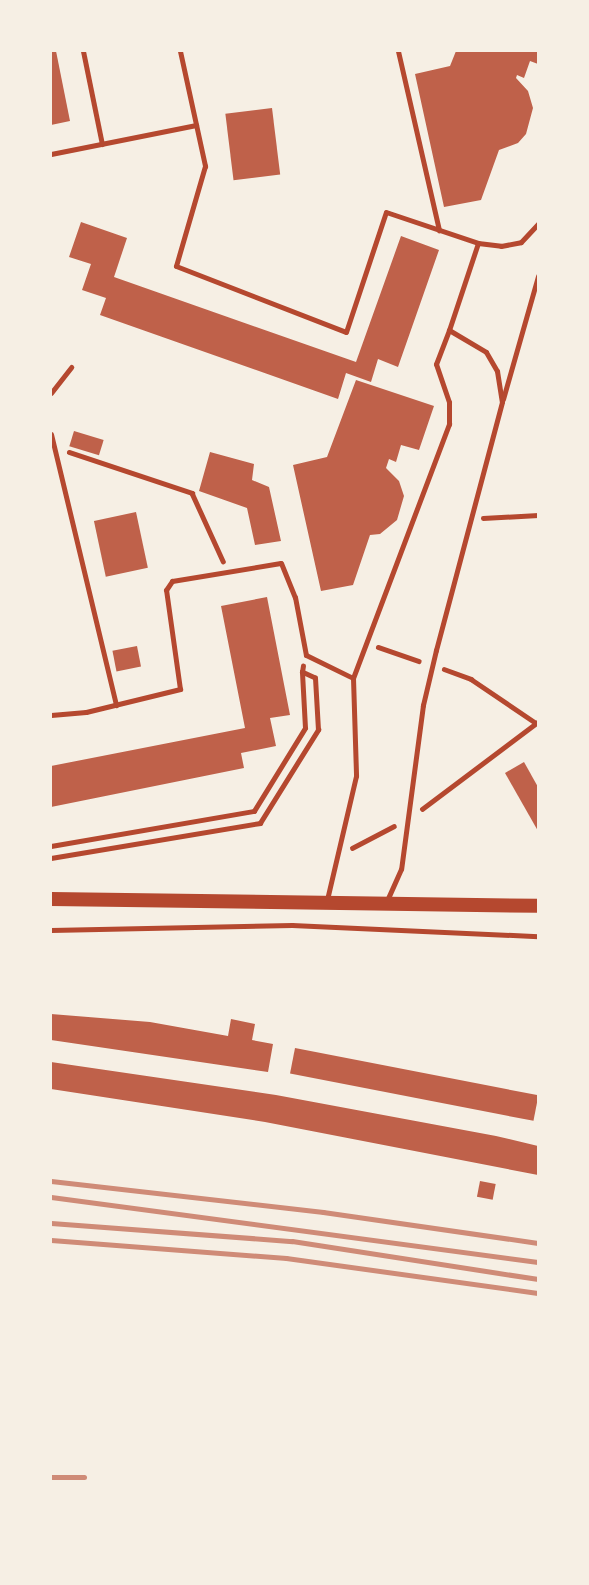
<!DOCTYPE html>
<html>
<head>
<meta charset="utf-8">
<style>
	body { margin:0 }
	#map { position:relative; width:589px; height:1585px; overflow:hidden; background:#f6efe4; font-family:Rubik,sans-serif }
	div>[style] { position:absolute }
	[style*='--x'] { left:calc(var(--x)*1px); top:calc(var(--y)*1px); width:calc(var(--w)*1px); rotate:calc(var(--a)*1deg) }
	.building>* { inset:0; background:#bf614a; transform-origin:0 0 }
	.path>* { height:4.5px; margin:-2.25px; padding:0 2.25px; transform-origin:2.25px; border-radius:2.25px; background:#b5482f }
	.service>* { height:5px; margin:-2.5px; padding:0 2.5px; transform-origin:2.5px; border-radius:2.5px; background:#b5482f }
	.secondary>* { height:14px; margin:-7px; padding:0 7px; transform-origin:7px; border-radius:7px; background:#b5482f }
	.rail>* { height:5px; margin:-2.5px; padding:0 2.5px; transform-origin:2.5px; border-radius:2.5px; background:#cf8b77 }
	span { translate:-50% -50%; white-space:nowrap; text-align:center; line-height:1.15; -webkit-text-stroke:5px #f6efe4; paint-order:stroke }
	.frame { position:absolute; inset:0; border:52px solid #f6efe4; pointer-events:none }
</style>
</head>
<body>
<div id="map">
	<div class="building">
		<div style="clip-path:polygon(51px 51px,56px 51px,70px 121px,51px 125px)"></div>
		<div style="clip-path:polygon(456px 51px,538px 51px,538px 64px,530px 61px,524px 78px,517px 75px,516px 78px,528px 91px,533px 108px,526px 134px,518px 143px,499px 150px,481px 200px,444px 207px,415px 74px,450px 66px)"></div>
		<div style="left:272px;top:108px;width:67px;height:47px;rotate:83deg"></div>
		<div style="clip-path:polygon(81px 222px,127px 238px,114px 277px,356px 362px,401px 236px,439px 250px,398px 367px,378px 359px,371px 382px,346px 373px,338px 399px,100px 315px,106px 298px,82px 290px,91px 264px,69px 257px)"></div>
		<div style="clip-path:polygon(356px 380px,434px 406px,419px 450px,401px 445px,396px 462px,389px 459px,386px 468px,399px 481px,404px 496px,397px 520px,380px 534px,370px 535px,353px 585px,321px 591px,293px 465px,327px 457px)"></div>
		<div style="left:74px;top:431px;width:31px;height:16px;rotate:17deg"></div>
		<div style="clip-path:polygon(210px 452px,254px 464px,252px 480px,269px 487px,281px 541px,255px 545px,247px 508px,199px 491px)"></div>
		<div style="left:136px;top:512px;width:57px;height:43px;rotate:78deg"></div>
		<div style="clip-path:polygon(267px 597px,290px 715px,270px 718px,276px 746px,241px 753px,244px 768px,51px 807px,51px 766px,245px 728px,221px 606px)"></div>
		<div style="left:137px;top:646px;width:21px;height:25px;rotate:79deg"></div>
		<div style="clip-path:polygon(524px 762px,538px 787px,538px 831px,505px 773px)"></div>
		<div style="clip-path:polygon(51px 1014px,150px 1022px,228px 1036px,231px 1019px,255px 1024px,252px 1040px,273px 1044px,268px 1072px,51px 1040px)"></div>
		<div style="left:295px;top:1048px;width:248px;height:26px;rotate:11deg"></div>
		<div style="clip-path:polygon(51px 1062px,276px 1095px,496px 1136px,538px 1146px,538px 1175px,265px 1122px,51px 1089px)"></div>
		<div style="left:480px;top:1181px;width:16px;height:16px;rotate:11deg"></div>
	</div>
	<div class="path">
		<div style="--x:69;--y:452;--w:130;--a:18.4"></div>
		<div style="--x:192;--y:493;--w:75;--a:65.5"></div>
		<div style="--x:483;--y:518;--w:55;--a:-3.1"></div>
		<div style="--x:378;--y:647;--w:43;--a:18.9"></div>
		<div style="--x:444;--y:669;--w:29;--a:20"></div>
		<div style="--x:471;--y:679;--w:78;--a:34.1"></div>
		<div style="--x:422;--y:809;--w:145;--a:-36.9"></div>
		<div style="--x:51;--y:846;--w:206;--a:-9.8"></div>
		<div style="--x:254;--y:811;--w:97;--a:-58.4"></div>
		<div style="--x:305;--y:728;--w:56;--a:-93.1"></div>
		<div style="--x:352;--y:848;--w:47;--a:-27.6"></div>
		<div style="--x:51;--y:858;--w:212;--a:-9.5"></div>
		<div style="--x:260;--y:823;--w:110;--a:-58.1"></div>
		<div style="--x:318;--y:730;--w:52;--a:-93.3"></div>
		<div style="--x:315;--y:678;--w:14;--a:-155"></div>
		<div style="--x:302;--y:672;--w:6;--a:-81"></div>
		<div style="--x:51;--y:930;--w:241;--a:-1.2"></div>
		<div style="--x:292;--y:925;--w:246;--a:2.6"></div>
	</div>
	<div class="service">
		<div style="--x:83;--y:51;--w:95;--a:78.5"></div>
		<div style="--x:180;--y:51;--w:118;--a:77.7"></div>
		<div style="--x:205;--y:166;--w:104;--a:106.2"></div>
		<div style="--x:176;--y:266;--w:182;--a:21.2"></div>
		<div style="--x:346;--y:332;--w:126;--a:-71.6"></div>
		<div style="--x:386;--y:212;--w:97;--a:18.6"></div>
		<div style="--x:478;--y:243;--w:92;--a:108.4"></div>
		<div style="--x:449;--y:330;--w:43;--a:30.7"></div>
		<div style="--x:486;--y:352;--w:22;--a:60"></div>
		<div style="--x:497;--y:371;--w:31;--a:81"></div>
		<div style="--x:502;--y:402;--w:257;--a:104.9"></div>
		<div style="--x:436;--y:650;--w:57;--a:103.3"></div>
		<div style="--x:423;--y:705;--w:165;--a:97.6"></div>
		<div style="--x:401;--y:869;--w:36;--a:114"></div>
		<div style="--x:398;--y:51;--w:184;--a:77.1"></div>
		<div style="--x:51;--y:154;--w:148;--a:-11.3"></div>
		<div style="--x:478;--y:243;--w:23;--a:7"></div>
		<div style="--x:501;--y:246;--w:20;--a:-11"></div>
		<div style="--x:521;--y:242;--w:25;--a:-47"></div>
		<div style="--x:51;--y:393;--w:33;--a:-52"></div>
		<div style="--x:503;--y:399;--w:128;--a:-74.1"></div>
		<div style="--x:51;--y:434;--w:279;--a:76.5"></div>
		<div style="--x:353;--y:678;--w:272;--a:-69.3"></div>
		<div style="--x:449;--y:424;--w:22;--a:-90"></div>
		<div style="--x:449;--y:402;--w:40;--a:-108.9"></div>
		<div style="--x:436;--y:364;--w:36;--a:-69"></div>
		<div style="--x:51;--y:715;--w:35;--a:-5"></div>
		<div style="--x:86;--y:712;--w:97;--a:-13.7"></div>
		<div style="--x:180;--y:689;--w:100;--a:-98"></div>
		<div style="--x:166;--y:590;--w:11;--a:-56"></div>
		<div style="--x:172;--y:581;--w:110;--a:-9.4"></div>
		<div style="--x:281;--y:563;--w:37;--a:68"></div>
		<div style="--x:295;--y:597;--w:59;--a:79.3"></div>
		<div style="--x:306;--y:655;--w:52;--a:26.1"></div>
		<div style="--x:353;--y:678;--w:98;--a:88.2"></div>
		<div style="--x:356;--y:776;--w:127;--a:103.2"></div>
	</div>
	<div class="secondary">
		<div style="--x:51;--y:899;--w:487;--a:0.8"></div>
	</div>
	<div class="rail">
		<div style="--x:51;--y:1181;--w:274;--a:6.5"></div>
		<div style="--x:323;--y:1212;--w:217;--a:8.2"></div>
		<div style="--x:51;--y:1197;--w:491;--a:7.6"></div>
		<div style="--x:51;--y:1223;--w:242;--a:4.3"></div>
		<div style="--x:292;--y:1241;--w:249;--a:8.8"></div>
		<div style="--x:51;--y:1240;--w:236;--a:4.4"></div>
		<div style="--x:286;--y:1258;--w:254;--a:7.9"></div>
		<div style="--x:51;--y:1477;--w:33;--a:0"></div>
	</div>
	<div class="frame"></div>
</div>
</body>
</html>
